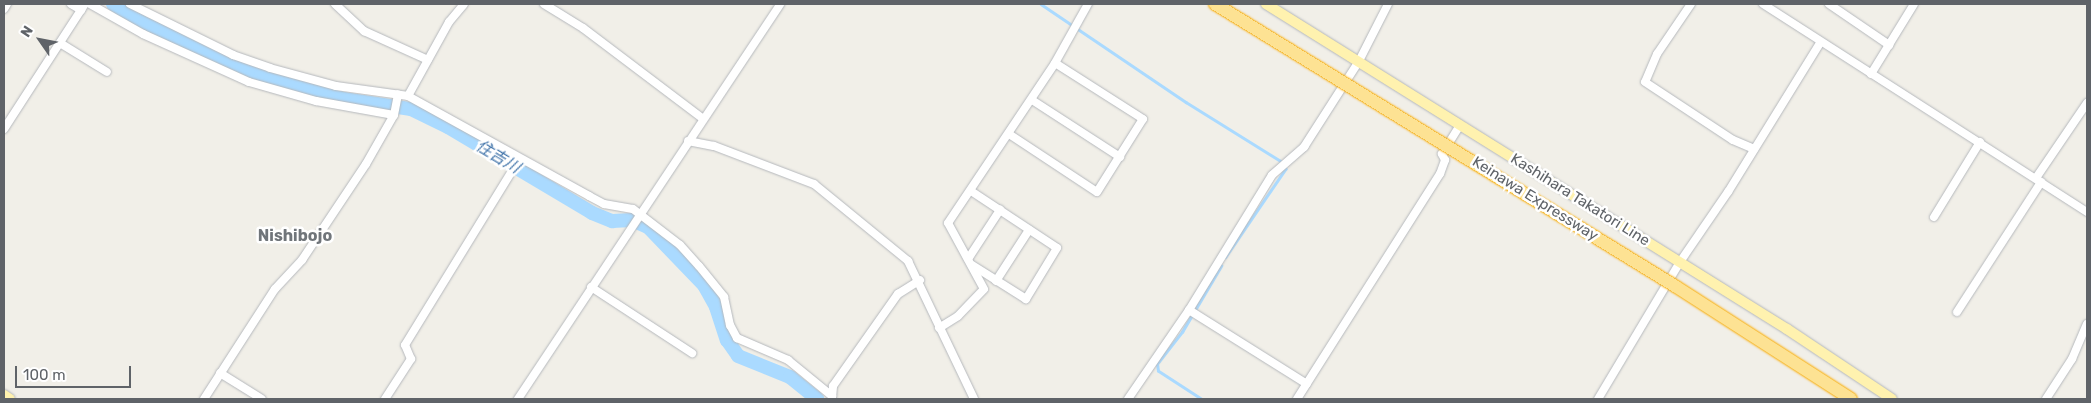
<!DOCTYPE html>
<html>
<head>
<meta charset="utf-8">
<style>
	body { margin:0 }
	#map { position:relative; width:2091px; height:403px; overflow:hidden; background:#f1efe8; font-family:Rubik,"Noto Sans JP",sans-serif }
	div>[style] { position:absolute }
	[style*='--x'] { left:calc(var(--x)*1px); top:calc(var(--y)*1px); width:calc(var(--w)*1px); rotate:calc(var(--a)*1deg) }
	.stream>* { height:2.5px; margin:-1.25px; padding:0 1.25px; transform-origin:1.25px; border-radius:1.25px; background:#aadaff }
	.river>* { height:14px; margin:-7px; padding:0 7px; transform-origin:7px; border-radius:7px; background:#aadaff }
	.roads { filter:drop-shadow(0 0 1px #b5b8bc) drop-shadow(0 0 1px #b5b8bc) }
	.minor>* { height:8px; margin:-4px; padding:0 4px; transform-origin:4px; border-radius:4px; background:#fff }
	.major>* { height:10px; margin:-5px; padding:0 5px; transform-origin:5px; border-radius:5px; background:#fff2af }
	.bridges { filter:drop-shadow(0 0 1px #f9ab00) drop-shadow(0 0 1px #f9ab00) }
	.highway-bridge>* { height:12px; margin:-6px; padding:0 6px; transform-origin:6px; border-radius:6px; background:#fde293 }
	span { translate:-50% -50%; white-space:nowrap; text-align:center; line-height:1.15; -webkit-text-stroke:5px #fff; paint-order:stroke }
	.street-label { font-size:15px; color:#5f6368 }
	.water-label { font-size:16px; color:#4174aa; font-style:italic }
	.neighbourhood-label { font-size:16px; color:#70757a; font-weight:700 }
	.frame { position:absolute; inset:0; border:5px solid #5f6368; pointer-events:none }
	.north { position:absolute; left:15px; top:15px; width:50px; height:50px; -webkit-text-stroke:4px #fff; paint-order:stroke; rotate:303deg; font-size:14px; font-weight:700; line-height:20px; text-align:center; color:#5f6368 }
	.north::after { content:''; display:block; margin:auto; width:18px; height:22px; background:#5f6368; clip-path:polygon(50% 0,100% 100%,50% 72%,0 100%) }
	.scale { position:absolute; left:15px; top:366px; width:116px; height:22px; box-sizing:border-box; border:2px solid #5f6368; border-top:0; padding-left:6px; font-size:15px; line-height:18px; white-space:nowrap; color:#5f6368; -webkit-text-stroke:4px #fff; paint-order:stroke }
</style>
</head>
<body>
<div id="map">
	<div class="stream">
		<div style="--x:1041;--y:4;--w:175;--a:34.1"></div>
		<div style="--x:1186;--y:102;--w:115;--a:31.9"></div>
		<div style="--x:1284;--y:163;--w:6;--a:72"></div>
		<div style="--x:1286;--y:169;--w:107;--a:124.3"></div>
		<div style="--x:1201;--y:399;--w:51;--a:-146.9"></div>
		<div style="--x:1158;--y:371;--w:7;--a:-98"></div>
		<div style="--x:1157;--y:364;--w:41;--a:-52"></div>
		<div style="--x:1182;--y:332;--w:77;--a:-59.4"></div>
	</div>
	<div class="river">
		<div style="--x:113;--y:4;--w:38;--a:32"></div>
		<div style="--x:145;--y:24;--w:127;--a:24.1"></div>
		<div style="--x:261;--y:76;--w:86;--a:15.5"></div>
		<div style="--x:344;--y:99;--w:68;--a:8.5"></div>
		<div style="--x:411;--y:109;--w:41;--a:25.9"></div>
		<div style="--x:448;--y:127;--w:168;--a:30.8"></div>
		<div style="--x:592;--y:213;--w:22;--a:22"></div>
		<div style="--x:612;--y:221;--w:20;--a:-3"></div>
		<div style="--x:632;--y:220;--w:17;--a:24"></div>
		<div style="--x:648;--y:227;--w:81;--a:46"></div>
		<div style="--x:704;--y:285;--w:25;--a:61"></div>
		<div style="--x:716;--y:307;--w:35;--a:72"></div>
		<div style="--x:727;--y:340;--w:19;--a:55"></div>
		<div style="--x:738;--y:356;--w:56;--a:22"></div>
		<div style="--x:790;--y:377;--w:35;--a:39"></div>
	</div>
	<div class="roads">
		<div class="minor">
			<div style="--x:71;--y:4;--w:12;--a:31"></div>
			<div style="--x:90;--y:4;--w:61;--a:29.5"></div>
			<div style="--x:143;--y:34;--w:116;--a:24.4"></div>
			<div style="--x:249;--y:82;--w:70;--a:15.8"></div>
			<div style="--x:316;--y:101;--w:79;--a:10.2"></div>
			<div style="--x:130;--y:4;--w:115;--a:26.3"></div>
			<div style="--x:233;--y:55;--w:39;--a:19"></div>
			<div style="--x:270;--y:68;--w:68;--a:15.3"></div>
			<div style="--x:336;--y:86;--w:73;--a:7.9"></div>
			<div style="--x:408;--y:96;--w:207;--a:28.9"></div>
			<div style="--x:589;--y:196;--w:17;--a:28"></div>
			<div style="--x:604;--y:204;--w:29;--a:10"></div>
			<div style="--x:633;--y:209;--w:59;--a:37.5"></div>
			<div style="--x:680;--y:245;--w:28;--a:48"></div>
			<div style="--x:699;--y:266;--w:40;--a:51"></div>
			<div style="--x:724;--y:297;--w:29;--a:78"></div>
			<div style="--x:730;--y:325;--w:15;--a:62"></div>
			<div style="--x:737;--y:338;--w:56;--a:23.3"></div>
			<div style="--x:788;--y:360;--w:57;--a:39.3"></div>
			<div style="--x:335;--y:4;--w:40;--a:43"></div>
			<div style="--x:364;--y:31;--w:70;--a:24.4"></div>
			<div style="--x:544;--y:4;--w:46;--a:31.6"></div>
			<div style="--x:583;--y:28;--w:149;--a:37.1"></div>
			<div style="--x:1691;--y:4;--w:60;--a:124.2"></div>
			<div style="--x:1657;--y:54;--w:30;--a:113"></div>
			<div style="--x:1645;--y:82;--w:105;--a:33.4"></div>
			<div style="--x:1733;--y:140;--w:23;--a:23"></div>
			<div style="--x:1763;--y:4;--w:385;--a:32.7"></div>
			<div style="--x:1829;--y:4;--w:73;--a:34.3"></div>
			<div style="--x:4;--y:9;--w:6;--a:-59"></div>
			<div style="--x:60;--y:43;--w:55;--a:31.7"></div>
			<div style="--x:1871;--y:74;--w:82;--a:-58.4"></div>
			<div style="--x:408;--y:96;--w:85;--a:-61"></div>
			<div style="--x:449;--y:22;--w:23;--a:-50"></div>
			<div style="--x:1032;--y:100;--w:105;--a:32.9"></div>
			<div style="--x:4;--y:129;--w:149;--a:-57.1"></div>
			<div style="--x:1009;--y:134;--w:105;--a:33.4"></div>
			<div style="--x:1097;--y:192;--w:86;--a:-57.8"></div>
			<div style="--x:1143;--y:119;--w:104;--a:-147.5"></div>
			<div style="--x:688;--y:141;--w:26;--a:11"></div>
			<div style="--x:714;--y:146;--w:107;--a:20.8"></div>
			<div style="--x:814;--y:184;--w:122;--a:39.3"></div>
			<div style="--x:908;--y:261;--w:153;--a:64.4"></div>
			<div style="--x:2036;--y:178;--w:91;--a:-55.8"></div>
			<div style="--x:971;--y:191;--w:103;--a:33.5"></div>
			<div style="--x:1057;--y:248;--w:60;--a:121.3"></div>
			<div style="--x:1026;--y:299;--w:64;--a:-147.8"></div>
			<div style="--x:1934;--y:217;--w:88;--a:-58.5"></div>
			<div style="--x:968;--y:259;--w:59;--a:-56.9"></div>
			<div style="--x:996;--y:281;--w:61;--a:-57.1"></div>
			<div style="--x:591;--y:287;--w:121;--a:33.2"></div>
			<div style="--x:1189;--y:310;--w:139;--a:32.1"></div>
			<div style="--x:1957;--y:312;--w:155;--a:-57.1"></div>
			<div style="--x:939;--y:328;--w:22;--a:-32"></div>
			<div style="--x:958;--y:316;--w:37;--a:-46"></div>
			<div style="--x:984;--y:289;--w:75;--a:-118.6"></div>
			<div style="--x:948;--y:223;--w:192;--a:-56.2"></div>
			<div style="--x:1055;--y:63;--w:68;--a:-60.8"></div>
			<div style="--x:220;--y:373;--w:49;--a:31.8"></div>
			<div style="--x:832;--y:398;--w:12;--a:-85"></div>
			<div style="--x:833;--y:386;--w:113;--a:-54.8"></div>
			<div style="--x:898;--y:294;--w:26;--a:-32"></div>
			<div style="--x:204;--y:399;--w:131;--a:-57.2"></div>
			<div style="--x:275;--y:289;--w:40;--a:-47"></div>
			<div style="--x:302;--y:260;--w:115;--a:-56.3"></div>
			<div style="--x:366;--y:164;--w:56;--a:-60.3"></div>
			<div style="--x:394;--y:115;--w:21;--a:-79"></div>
			<div style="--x:385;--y:399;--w:48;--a:-57"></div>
			<div style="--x:411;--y:359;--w:15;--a:-113"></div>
			<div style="--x:405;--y:345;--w:202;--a:-58.4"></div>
			<div style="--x:518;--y:399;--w:474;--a:-56.4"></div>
			<div style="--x:1128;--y:399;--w:108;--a:-55.6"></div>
			<div style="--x:1189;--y:310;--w:158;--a:-58.4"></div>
			<div style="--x:1272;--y:175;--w:43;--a:-41.2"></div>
			<div style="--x:1304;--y:147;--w:102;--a:-57.4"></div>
			<div style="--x:1359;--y:61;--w:64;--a:-63"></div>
			<div style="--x:1297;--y:399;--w:267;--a:-57.6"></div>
			<div style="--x:1440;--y:174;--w:15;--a:-70"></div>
			<div style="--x:1445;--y:160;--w:7;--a:-117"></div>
			<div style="--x:1442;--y:154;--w:34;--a:-58"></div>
			<div style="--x:1598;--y:399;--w:160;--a:-59.1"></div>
			<div style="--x:1680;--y:262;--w:85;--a:-55.6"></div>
			<div style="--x:1728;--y:192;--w:175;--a:-58.3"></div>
			<div style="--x:2046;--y:399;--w:48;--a:-57"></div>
			<div style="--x:2072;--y:359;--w:38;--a:-67"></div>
		</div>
		<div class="major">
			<div style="--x:1266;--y:4;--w:614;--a:31.96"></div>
			<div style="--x:1787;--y:329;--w:126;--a:33.7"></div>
			<div style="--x:4;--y:395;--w:7;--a:34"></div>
		</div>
	</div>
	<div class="bridges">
		<div class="highway-bridge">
			<div style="--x:1215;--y:4;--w:540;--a:31.51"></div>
			<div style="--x:1675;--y:286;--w:209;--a:32.7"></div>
		</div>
	</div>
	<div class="street-label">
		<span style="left:1535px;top:199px;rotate:32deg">Keinawa Expressway</span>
		<span style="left:1580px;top:200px;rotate:32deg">Kashihara Takatori Line</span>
	</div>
	<div class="water-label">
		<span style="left:498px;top:157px;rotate:31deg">住吉川</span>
	</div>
	<div class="neighbourhood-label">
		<span style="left:295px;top:236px">Nishibojo</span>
	</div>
	<div class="frame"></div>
	<div class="north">N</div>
	<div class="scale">100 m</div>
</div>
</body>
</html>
